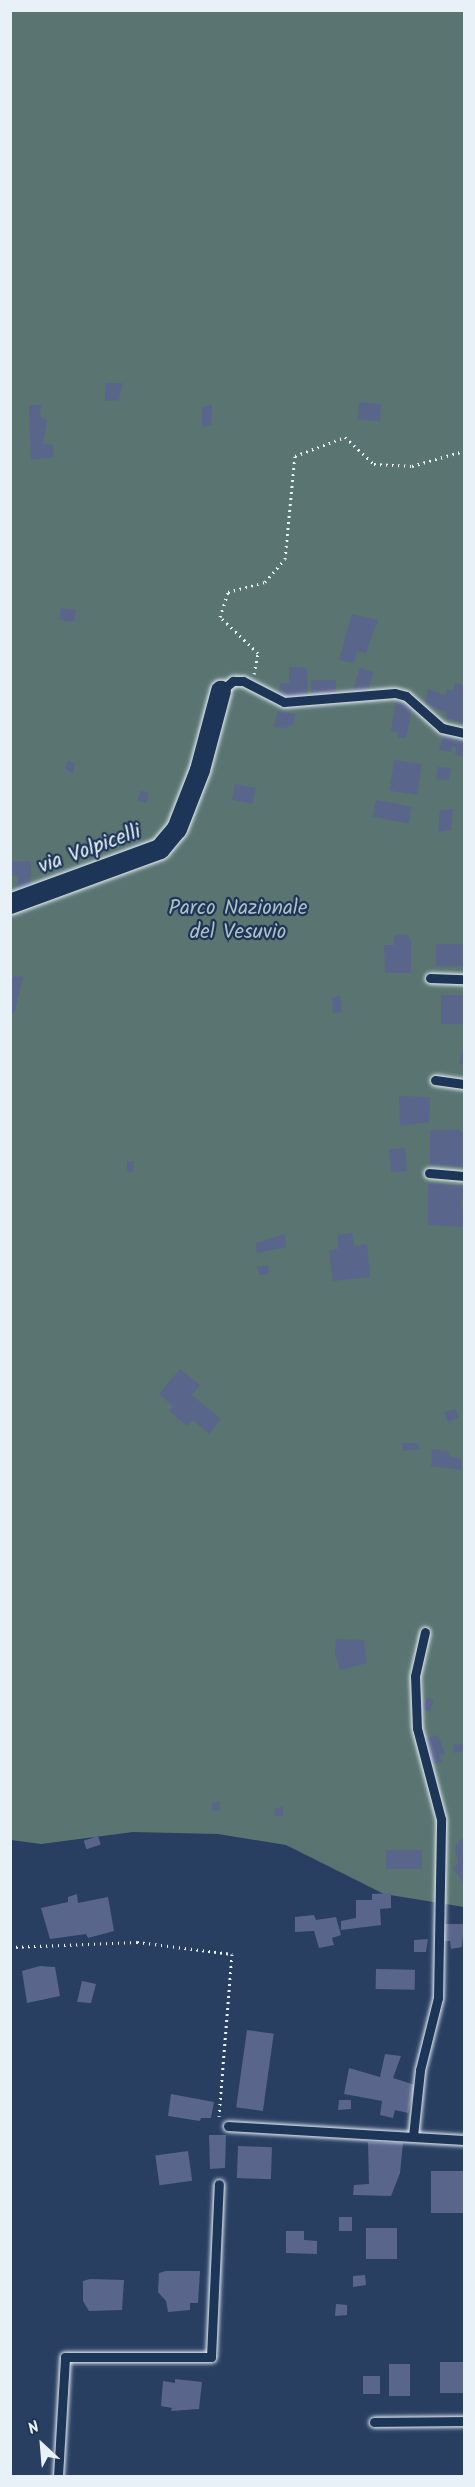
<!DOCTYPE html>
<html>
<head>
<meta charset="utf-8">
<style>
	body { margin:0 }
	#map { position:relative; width:475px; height:2487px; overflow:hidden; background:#293f62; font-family:Kalam,sans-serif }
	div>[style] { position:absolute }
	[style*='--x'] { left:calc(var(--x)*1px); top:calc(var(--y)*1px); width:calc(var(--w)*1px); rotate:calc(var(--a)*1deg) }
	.green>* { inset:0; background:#597471 }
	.building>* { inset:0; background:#5a658c; transform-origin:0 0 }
	.path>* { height:3px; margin-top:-1.5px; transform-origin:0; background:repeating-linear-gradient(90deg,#e8f1f8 0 1.5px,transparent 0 6px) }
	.roads { filter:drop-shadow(0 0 2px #e8f1f8) drop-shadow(0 0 2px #e8f1f8) }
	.lane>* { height:9px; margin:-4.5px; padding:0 4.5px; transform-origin:4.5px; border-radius:4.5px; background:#1d3557 }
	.street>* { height:20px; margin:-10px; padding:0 10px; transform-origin:10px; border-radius:10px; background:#1d3557 }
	span { translate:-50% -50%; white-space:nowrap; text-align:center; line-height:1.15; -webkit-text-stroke:4.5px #1d3557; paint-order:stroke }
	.street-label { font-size:21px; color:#e8f1f8 }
	.park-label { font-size:21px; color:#afbfc2 }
	.frame { position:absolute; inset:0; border:12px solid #e8f1f8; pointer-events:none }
	.north { position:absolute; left:12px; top:2415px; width:60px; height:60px; -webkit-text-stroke:4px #1d3557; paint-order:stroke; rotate:334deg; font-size:16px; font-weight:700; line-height:24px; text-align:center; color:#e8f1f8 }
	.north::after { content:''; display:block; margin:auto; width:21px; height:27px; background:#e8f1f8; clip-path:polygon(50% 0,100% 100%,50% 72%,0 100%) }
</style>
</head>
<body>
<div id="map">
	<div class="green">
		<div style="clip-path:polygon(10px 11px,464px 11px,464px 1907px,384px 1894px,286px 1845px,218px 1834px,133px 1832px,41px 1844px,11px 1840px)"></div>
	</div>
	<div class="building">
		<div style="clip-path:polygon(106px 383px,122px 383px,119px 400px,105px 401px)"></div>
		<div style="left:381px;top:404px;width:17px;height:22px;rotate:93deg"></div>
		<div style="clip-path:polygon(29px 405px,41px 405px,40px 417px,47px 420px,43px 444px,53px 445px,54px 457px,31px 460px)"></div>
		<div style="clip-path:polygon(212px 405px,211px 425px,202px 427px,202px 407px)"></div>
		<div style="left:61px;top:608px;width:15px;height:12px;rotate:8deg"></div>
		<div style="clip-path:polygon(352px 614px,378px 620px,366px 653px,357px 651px,354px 663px,339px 660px)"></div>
		<div style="clip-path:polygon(289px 667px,307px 668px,308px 697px,279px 697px,280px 684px,289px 683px)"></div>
		<div style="left:360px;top:668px;width:14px;height:22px;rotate:17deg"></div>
		<div style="left:336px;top:680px;width:13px;height:25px;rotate:90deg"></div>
		<div style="clip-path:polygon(455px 683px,464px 685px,464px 723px,446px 718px,447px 713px,425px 704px,428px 689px,445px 696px,447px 689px,453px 691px)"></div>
		<div style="clip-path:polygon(396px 701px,412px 708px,406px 738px,398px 738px,398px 732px,391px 731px)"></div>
		<div style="clip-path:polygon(278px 711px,296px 714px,293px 724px,285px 728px,274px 727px)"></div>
		<div style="clip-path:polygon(443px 736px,464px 742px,464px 757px,455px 754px,457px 747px,452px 746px,451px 752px,439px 750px)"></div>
		<div style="left:394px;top:760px;width:28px;height:31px;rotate:8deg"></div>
		<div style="clip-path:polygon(68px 761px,75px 763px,73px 773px,65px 769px)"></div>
		<div style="clip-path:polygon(438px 767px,451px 768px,449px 780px,436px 779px)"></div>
		<div style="left:235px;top:784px;width:21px;height:16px;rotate:11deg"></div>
		<div style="left:140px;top:791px;width:9px;height:10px;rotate:13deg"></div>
		<div style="left:376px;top:800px;width:36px;height:17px;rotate:11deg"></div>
		<div style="clip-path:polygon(453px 809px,451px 830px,438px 832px,440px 810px)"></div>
		<div style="clip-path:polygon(31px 861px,30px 893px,18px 892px,18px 876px,12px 875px,12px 862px)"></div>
		<div style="clip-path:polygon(407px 934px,411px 941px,411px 973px,385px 973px,384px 945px,394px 945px,394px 936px)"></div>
		<div style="left:464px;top:944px;width:22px;height:28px;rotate:90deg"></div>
		<div style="clip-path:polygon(15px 976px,23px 977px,14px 1014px,10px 1013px,10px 980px)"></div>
		<div style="left:464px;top:995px;width:29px;height:23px;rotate:90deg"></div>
		<div style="clip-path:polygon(340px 996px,342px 1012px,333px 1013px,332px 998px)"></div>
		<div style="clip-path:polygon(464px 1045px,464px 1064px,459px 1064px)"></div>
		<div style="clip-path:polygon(399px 1096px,430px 1097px,429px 1122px,400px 1126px)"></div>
		<div style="clip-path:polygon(430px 1130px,460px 1130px,464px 1134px,464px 1167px,430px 1165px)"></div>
		<div style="left:405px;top:1148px;width:23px;height:16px;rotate:85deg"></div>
		<div style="clip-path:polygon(134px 1161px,134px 1172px,127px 1171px,127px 1162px)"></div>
		<div style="clip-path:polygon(428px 1183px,464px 1186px,461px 1209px,464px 1209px,464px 1227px,428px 1225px)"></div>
		<div style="clip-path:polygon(352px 1233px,354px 1246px,367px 1244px,370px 1277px,333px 1281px,329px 1251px,338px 1249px,338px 1235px)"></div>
		<div style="clip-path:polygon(285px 1234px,286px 1247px,257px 1253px,256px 1243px)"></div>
		<div style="clip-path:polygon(268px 1265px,269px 1274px,259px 1275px,257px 1267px)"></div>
		<div style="clip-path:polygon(180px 1369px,200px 1385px,192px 1395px,221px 1419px,209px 1434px,193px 1420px,187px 1426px,169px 1411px,173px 1406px,159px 1394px)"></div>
		<div style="clip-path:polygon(456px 1409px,459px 1417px,448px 1422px,444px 1412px)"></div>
		<div style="clip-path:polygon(402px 1443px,418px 1443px,419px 1449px,403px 1451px)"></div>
		<div style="clip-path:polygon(432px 1449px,448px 1451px,449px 1456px,461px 1459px,462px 1470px,431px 1466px)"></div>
		<div style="clip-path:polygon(336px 1639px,364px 1640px,367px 1663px,340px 1670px,335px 1654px)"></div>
		<div style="clip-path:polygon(427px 1698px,434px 1700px,429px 1711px,422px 1709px)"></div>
		<div style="clip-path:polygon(438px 1735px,445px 1754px,439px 1755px,442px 1762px,431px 1764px,425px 1739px)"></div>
		<div style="clip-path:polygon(463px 1744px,462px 1751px,454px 1753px,453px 1745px)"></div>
		<div style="clip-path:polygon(220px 1801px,220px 1810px,213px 1811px,212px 1803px)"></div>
		<div style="clip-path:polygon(283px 1807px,283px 1816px,275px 1816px,274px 1809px)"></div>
		<div style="left:98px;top:1836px;width:9px;height:15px;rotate:72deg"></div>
		<div style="clip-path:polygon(462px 1838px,464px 1840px,464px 1884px,453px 1868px,458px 1863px,455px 1847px)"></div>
		<div style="left:386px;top:1850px;width:36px;height:19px"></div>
		<div style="clip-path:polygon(391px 1893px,391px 1908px,380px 1909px,381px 1925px,341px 1930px,341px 1921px,356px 1918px,356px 1900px,372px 1900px,372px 1894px)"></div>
		<div style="clip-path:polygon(77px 1894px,78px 1903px,108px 1897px,114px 1931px,88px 1938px,86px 1934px,50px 1939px,41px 1908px,68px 1902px,68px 1897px)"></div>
		<div style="clip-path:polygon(314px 1915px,316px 1920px,336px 1917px,341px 1935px,332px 1938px,334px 1945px,319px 1948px,314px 1931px,295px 1932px,295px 1917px)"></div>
		<div style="clip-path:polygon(444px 1924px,464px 1924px,462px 1947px,451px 1949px,450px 1941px,444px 1941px)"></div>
		<div style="clip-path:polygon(428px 1939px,426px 1952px,414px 1952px,414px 1940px)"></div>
		<div style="clip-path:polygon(40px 1966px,55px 1967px,60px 1996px,27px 2003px,22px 1971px)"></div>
		<div style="left:376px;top:1969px;width:39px;height:20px;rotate:1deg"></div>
		<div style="clip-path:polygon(82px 1981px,96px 1984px,91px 2003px,77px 2002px)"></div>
		<div style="left:247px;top:2030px;width:27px;height:78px;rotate:8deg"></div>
		<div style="clip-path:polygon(385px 2054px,401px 2056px,393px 2078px,415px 2085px,408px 2113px,395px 2110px,393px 2118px,380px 2115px,382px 2101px,344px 2094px,349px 2068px,380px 2077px)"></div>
		<div style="clip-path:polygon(171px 2094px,214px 2102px,211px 2118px,201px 2118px,200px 2121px,168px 2116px)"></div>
		<div style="clip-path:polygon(339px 2100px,351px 2100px,351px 2109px,338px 2110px)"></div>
		<div style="clip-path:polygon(209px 2135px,226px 2135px,225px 2168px,210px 2169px)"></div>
		<div style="clip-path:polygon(368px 2142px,403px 2143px,400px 2173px,391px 2196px,353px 2195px,354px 2185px,369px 2184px)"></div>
		<div style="left:238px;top:2146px;width:34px;height:32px;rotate:2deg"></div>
		<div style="left:188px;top:2151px;width:30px;height:33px;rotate:82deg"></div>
		<div style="left:464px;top:2171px;width:42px;height:33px;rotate:90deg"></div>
		<div style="left:339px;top:2217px;width:13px;height:14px"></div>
		<div style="left:397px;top:2228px;width:31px;height:31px;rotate:90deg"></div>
		<div style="clip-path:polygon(286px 2231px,304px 2231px,304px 2240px,317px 2241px,317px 2254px,286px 2253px)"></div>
		<div style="clip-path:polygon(166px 2271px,200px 2271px,198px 2303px,190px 2303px,190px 2310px,168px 2312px,166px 2301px,158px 2292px,159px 2273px)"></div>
		<div style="clip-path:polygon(365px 2275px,366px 2285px,353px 2287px,353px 2276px)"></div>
		<div style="clip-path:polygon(90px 2279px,124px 2280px,122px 2310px,89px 2311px,83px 2301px,83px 2281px)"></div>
		<div style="clip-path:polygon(336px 2304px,347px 2305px,347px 2315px,335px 2316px)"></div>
		<div style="left:440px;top:2362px;width:24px;height:31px"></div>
		<div style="left:389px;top:2364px;width:21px;height:32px"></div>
		<div style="left:380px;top:2376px;width:18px;height:17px;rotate:90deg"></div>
		<div style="clip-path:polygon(175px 2379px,202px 2382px,199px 2409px,171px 2411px,172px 2408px,161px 2406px,163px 2381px,175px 2383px)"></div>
	</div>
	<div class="path">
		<div style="--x:254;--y:674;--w:21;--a:-79"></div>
		<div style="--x:258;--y:653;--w:52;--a:-136.5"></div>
		<div style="--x:220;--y:617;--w:26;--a:-72"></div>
		<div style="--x:228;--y:592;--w:38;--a:-15"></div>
		<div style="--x:265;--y:582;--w:30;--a:-49"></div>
		<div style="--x:285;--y:559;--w:103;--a:-84.5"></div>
		<div style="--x:295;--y:456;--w:53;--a:-20.8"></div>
		<div style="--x:345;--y:437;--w:40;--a:43"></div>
		<div style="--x:374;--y:464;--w:38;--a:3"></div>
		<div style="--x:412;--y:466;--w:54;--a:-16.1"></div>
		<div style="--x:10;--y:1947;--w:127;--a:-2.3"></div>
		<div style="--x:137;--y:1942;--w:96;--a:7.2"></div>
		<div style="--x:232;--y:1954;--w:163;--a:94.6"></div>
	</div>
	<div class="roads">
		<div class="lane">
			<div style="--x:221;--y:691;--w:16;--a:-40"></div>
			<div style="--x:233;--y:681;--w:10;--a:0"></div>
			<div style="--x:243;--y:681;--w:46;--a:27.1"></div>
			<div style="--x:284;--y:702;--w:111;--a:-4.6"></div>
			<div style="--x:395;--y:693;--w:11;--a:15"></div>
			<div style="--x:406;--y:696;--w:48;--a:41.6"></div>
			<div style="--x:442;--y:728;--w:23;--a:13"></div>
			<div style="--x:430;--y:978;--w:34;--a:2"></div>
			<div style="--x:435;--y:1080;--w:29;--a:8"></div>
			<div style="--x:429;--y:1173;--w:35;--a:5"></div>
			<div style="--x:228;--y:2126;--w:236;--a:3.4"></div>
			<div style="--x:413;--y:2136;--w:66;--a:-83.9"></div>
			<div style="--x:420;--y:2070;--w:74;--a:-76"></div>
			<div style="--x:438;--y:1998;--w:179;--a:-89"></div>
			<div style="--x:441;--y:1819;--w:94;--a:-104.8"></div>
			<div style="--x:417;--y:1728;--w:52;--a:-92.2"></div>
			<div style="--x:415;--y:1676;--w:45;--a:-77.2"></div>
			<div style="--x:374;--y:2422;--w:90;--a:-0.6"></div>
			<div style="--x:58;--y:2476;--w:119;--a:-86.6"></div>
			<div style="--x:65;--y:2357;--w:146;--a:0"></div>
			<div style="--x:211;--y:2357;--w:173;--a:-87.4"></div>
		</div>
		<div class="street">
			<div style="--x:10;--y:904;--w:160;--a:-20.1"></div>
			<div style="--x:160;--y:849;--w:26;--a:-50"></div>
			<div style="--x:177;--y:829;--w:63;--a:-68.7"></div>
			<div style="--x:200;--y:770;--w:82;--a:-75.1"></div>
		</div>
	</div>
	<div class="street-label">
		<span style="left:90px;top:850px;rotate:-20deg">via Volpicelli</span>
	</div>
	<div class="park-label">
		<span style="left:238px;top:921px">Parco Nazionale<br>del Vesuvio</span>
	</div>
	<div class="frame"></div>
	<div class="north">N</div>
</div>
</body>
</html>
